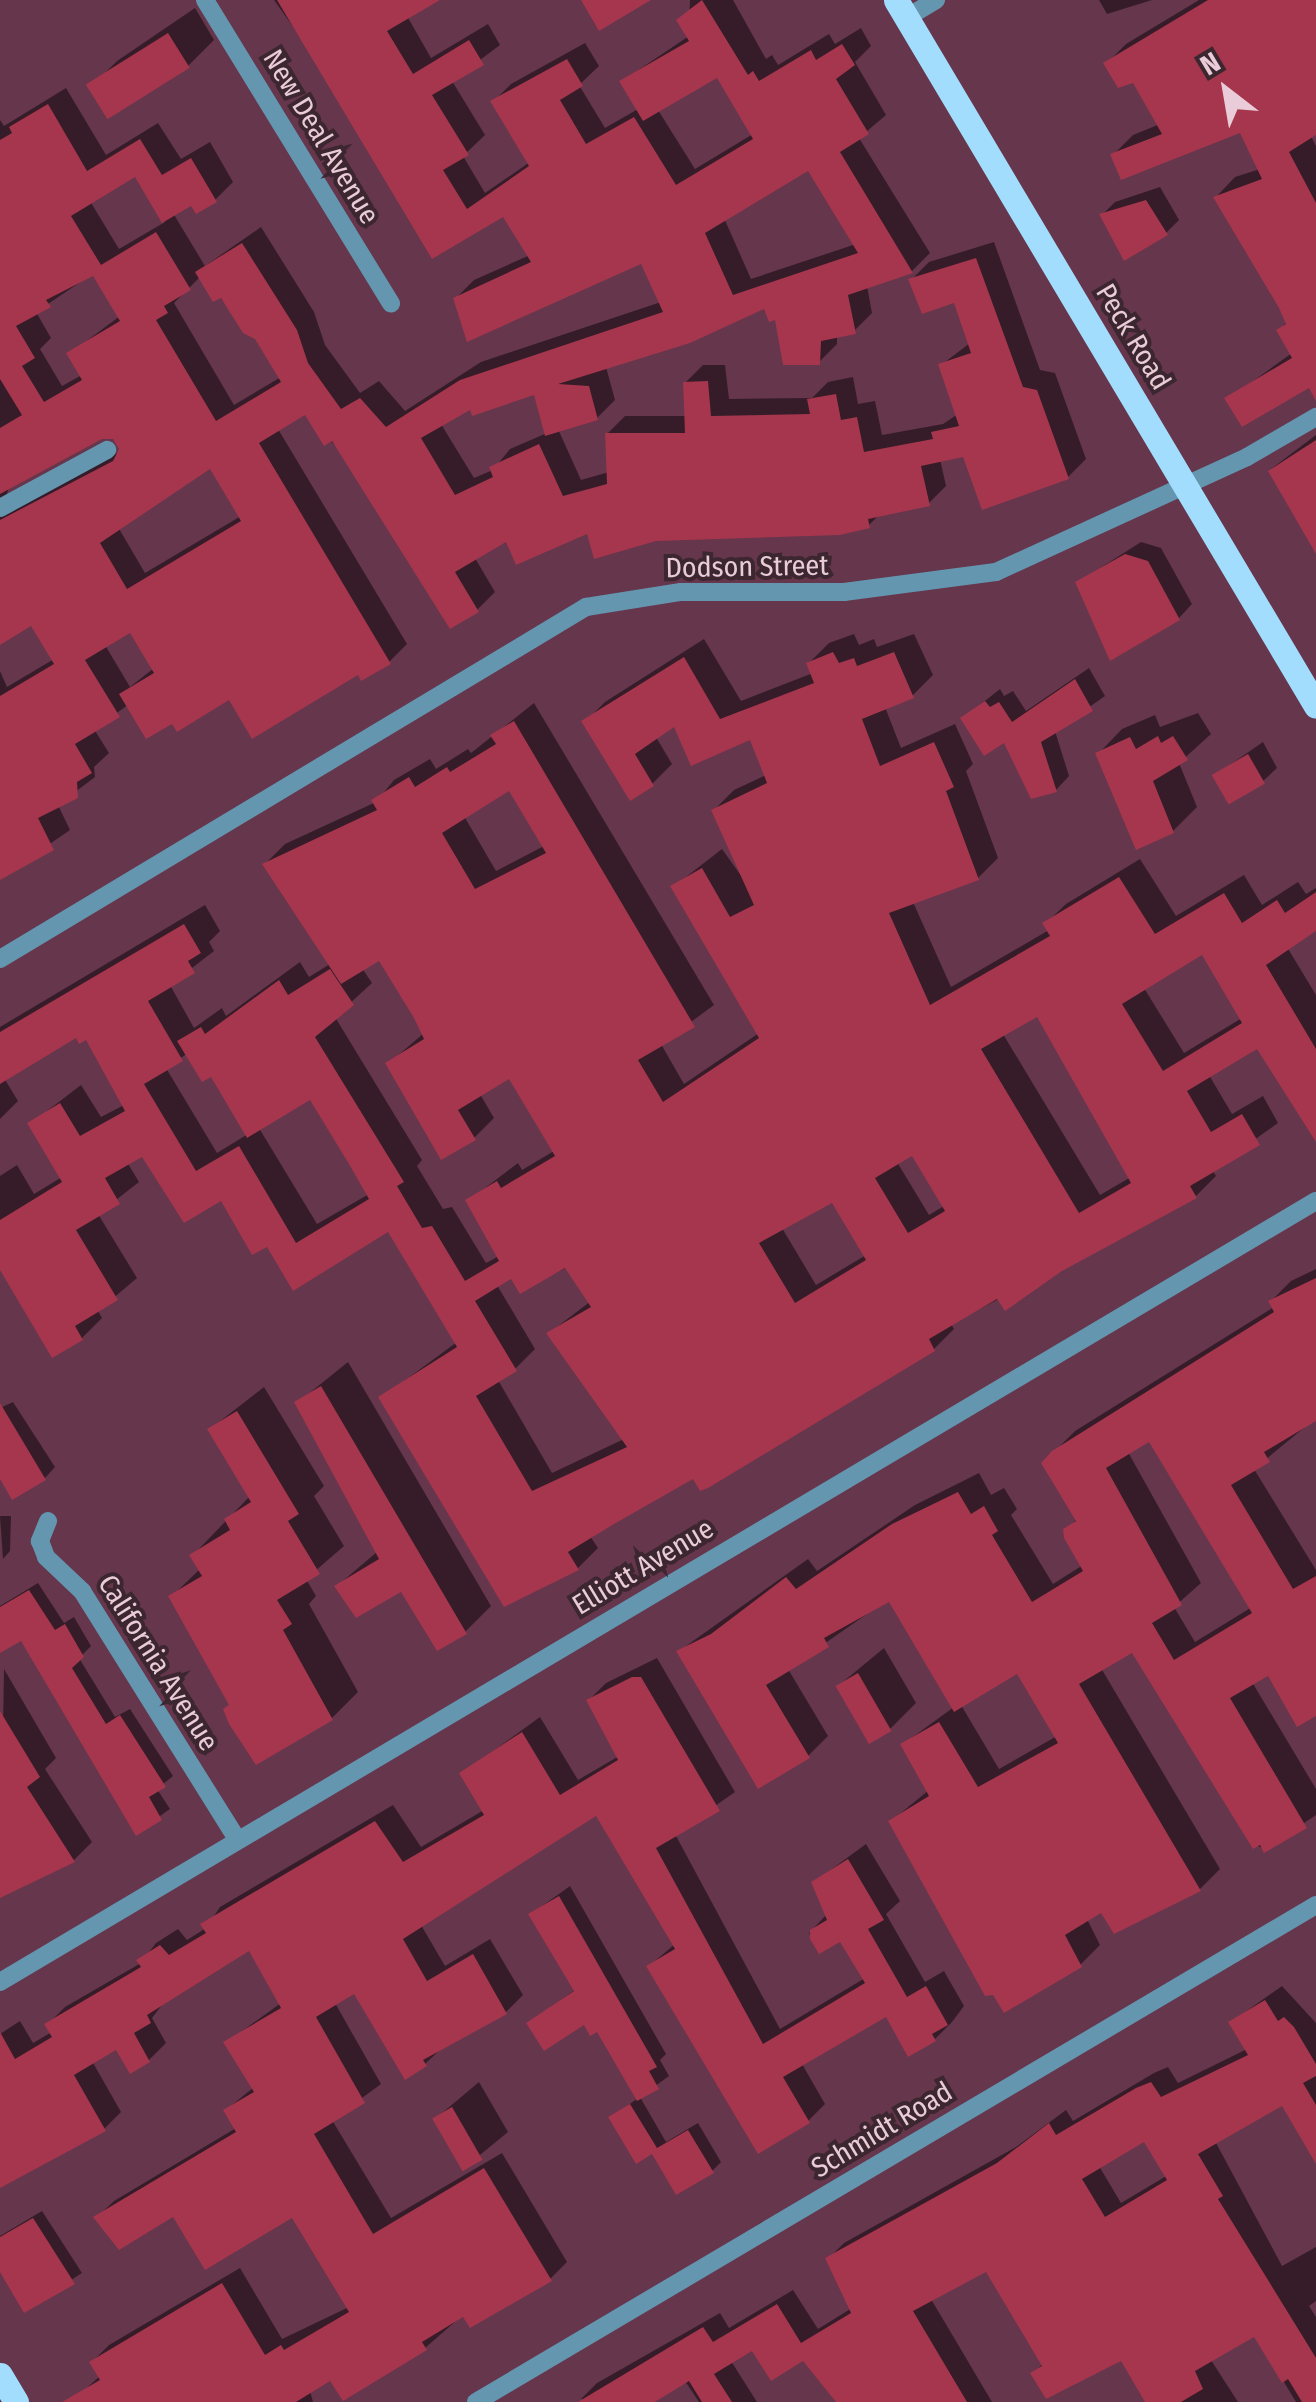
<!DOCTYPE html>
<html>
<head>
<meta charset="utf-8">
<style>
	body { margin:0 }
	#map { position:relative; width:1316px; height:2402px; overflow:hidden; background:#65364c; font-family:"Fira Sans Condensed",sans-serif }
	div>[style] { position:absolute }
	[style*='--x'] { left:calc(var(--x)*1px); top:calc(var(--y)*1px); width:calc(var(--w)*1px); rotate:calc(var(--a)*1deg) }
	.shadow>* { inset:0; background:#0007 }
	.building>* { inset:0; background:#a6364d; transform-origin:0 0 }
	.minor>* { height:18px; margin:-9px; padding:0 9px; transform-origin:9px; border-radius:9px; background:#6496b0 }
	.major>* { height:25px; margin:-12.5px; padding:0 12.5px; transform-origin:12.5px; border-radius:12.5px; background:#a2ddfd }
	span { translate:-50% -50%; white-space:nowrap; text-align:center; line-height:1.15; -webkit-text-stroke:8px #3c2630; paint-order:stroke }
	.street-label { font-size:28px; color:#e9ccd7 }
	.north { position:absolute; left:1176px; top:40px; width:100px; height:100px; -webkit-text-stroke:8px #3c2630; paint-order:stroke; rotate:329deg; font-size:28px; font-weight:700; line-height:40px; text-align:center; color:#e9ccd7 }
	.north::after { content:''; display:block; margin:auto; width:35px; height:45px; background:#e9ccd7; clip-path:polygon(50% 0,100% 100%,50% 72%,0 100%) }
</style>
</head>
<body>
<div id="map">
	<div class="shadow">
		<div style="clip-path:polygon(evenodd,274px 0,434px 0,407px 16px,431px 58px,488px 24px,500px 45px,452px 81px,485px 135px,463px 156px,485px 193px,530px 162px,493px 102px,511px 84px,585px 43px,599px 66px,579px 85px,605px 128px,638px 109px,622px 81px,689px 36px,690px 0,733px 0,766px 59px,772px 55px,778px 65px,829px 34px,835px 44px,861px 28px,871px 46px,855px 62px,886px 115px,859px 138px,930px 253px,912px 271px,867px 286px,872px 313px,854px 331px,837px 335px,837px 344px,819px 362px,766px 306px,606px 367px,615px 400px,597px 418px,558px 429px,581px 480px,609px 472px,607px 434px,625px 416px,687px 416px,685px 383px,703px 365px,725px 365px,729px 399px,812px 398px,828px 382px,853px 377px,858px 404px,875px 401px,882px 435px,943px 424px,958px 414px,941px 365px,970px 343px,956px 300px,911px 280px,929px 262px,994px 242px,1040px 370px,1055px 373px,1086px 459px,1068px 477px,965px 454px,940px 459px,946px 486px,928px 504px,880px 514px,868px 526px,588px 530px,507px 538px,475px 558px,495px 592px,477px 610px,306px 412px,278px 429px,407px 644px,389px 662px,230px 697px,173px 720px,128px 705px,94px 729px,109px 753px,94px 767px,95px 777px,58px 805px,70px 830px,0 878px,0 671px,7px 687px,54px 659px,32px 623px,0 642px,0 120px,4px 126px,66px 88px,106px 155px,158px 123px,181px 159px,210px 142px,233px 182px,215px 200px,192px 202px,173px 213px,205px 266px,261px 227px,314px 312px,325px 345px,360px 393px,379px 381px,405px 411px,481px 362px,661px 302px,642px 261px,456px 298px,474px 280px,530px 255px,504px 213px,433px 256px,324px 70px,274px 0,718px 75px,753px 134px,695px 169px,658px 110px,718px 75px,274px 0,809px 167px,856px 244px,751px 279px,724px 218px,809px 167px,274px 0,136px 174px,165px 222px,119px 249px,90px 201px,136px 174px,274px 0,94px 273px,120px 316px,69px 354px,82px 375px,62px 386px,40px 349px,51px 338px,36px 312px,94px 273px,274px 0,201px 276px,256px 337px,281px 377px,234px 405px,174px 303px,201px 276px,274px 0,535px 392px,547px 433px,510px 449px,493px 470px,474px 478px,441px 424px,471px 406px,535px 392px,274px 0,109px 435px,123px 450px,26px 502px,6px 497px,9px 487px,109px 435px,274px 0,211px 465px,241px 516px,145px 573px,118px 527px,211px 465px,274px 0,131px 630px,154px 668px,130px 687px,105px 645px,131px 630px)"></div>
		<div style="clip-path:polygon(1099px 0,1152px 0,1107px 14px)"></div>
		<div style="clip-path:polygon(1199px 0,1316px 0,1316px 133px,1311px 136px,1316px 146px,1316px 385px,1228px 399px,1292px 353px,1279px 330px,1288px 321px,1216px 197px,1235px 177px,1260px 169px,1241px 130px,1113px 155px,1133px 135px,1160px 124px,1134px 80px,1106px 64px,1126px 44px)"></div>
		<div style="clip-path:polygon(195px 8px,214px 40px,188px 66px,91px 87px,117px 61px)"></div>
		<div style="clip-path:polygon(1160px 187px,1179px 220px,1166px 233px,1102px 215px,1115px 202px)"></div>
		<div style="clip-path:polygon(1316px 435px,1316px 532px,1308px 536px,1271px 469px)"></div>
		<div style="clip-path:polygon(1141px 542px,1161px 548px,1192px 604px,1179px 618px,1078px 582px)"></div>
		<div style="clip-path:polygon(evenodd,854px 634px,859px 645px,874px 639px,877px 647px,914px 634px,933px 675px,913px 695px,885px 707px,901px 748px,955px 724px,973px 764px,966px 771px,998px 858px,978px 878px,913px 902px,951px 987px,1049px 930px,1045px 924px,1066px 904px,1140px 859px,1176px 916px,1244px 875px,1262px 905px,1298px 882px,1306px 894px,1316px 888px,1316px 928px,1287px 947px,1316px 995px,1316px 1124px,1257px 1046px,1209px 1075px,1232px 1114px,1263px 1096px,1278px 1123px,1212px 1170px,1216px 1176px,1196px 1196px,951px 1324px,954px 1329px,934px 1349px,707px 1486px,694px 1476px,590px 1536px,598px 1548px,578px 1568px,381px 1398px,457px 1342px,389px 1228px,294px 1288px,268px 1243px,221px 1198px,142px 1153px,127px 1162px,139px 1182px,98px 1214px,137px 1278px,98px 1311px,102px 1318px,82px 1338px,53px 1355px,0 1266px,0 1176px,17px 1165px,34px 1194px,62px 1177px,30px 1124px,81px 1085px,101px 1117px,124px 1105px,87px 1037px,76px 1035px,4px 1078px,18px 1101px,0 1119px,0 1027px,205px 905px,220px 931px,209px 942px,214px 951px,170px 985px,194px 1028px,222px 1008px,226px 1016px,300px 962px,309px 977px,330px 964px,265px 864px,285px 844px,376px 802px,394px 780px,430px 759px,436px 769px,468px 749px,471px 753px,534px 703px,714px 1005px,661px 1044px,684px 1084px,759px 1033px,673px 887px,722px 849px,747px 884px,714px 810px,734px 790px,766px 775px,752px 736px,675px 724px,656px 737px,672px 764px,652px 784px,585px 722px,605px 702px,704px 639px,741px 701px,813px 673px,809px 663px,829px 643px,854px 634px,510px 788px,544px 846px,496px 871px,464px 816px,510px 788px,854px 634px,1203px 952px,1242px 1018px,1184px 1053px,1144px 988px,1203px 952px,854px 634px,380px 958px,424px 1033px,388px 1064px,474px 1138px,494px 1118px,480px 1094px,509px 1076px,554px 1151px,522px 1170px,518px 1163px,468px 1201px,499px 1256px,486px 1263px,452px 1207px,443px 1209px,417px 1166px,422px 1160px,335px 1017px,372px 983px,362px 968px,380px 958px,854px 634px,1038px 1014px,1131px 1177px,1100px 1195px,1003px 1034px,1038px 1014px,854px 634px,188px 1053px,212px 1073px,248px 1134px,217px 1153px,166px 1068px,188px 1053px,854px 634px,311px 1097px,369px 1194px,317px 1224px,259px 1128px,311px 1097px,854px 634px,912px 1152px,944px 1206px,929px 1215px,897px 1162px,912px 1152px,854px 634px,833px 1200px,866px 1255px,816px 1285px,782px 1228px,833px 1200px,854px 634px,570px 1266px,591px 1301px,549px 1333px,624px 1439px,552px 1473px,498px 1380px,517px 1367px,466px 1292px,517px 1367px,535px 1349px,497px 1285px,512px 1276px,521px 1290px,570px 1266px)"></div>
		<div style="clip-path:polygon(1089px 668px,1105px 696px,1055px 731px,1069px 776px,1056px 790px,1005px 739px,967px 715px,1000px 689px,1004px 696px,1013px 691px,1026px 711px)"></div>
		<div style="clip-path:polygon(1198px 713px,1211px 734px,1179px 763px,1197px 807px,1173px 831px,1098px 754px,1122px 729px,1155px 715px,1160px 727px)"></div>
		<div style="clip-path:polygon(1263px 742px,1277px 768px,1263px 781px,1215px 775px)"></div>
		<div style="clip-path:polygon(evenodd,1316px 1269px,1316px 1418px,1254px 1469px,1316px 1570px,1316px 1713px,1269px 1672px,1252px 1682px,1316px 1789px,1316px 1815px,1265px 1849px,1251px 1843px,1133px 1649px,1101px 1668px,1220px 1869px,1200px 1889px,1115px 1931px,1102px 1909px,1087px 1919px,1100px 1945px,1080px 1965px,973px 1959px,891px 1821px,929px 1790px,903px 1744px,954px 1707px,890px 1598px,788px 1669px,828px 1736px,808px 1756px,679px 1651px,808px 1559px,817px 1571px,915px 1505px,979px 1473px,991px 1495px,1004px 1488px,1017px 1509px,1011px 1515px,1053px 1584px,1083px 1565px,1066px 1530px,1077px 1519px,1053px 1453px,1075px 1431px,1274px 1307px,1271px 1301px,1291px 1281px,1316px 1269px,1150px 1439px,1252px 1607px,1195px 1642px,1174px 1607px,1201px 1583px,1128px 1452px,1150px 1439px,1316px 1269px,1018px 1671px,1057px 1736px,999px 1769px,961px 1705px,1018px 1671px)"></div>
		<div style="clip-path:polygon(348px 1362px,491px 1606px,465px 1632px,402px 1588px,337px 1586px,378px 1551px,297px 1403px)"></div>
		<div style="clip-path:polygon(264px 1387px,324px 1486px,314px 1496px,344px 1546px,306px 1579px,316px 1596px,309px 1604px,358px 1692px,332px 1718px,231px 1704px,171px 1597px,200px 1569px,192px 1556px,250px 1496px,210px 1429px)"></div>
		<div style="clip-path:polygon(13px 1402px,55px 1467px,45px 1478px,0 1474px,0 1408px)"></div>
		<div style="clip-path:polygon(0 1516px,11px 1516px,10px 1551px,3px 1559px)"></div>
		<div style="clip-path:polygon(38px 1583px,64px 1623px,74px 1617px,91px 1646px,79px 1658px,115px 1717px,130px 1709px,173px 1776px,157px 1789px,170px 1809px,137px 1832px,21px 1638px,0 1631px,0 1606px)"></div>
		<div style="clip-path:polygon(884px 1648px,916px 1703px,890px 1729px,838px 1686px)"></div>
		<div style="clip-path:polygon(657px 1658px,735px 1792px,675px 1834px,780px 2029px,865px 1978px,841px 1938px,820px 1951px,809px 1933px,827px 1914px,814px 1882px,866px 1844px,900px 1901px,886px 1914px,925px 1982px,944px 1971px,964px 2006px,952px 2022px,935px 2039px,887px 2014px,802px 2064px,825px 2104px,808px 2121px,649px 1966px,675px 1944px,597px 1812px,421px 1925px,445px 1966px,490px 1939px,523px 1995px,506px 2012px,444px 2046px,425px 2064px,355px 1991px,335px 2003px,381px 2084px,332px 2120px,391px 2218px,502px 2153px,567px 2262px,550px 2279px,464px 2314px,425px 2348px,331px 2378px,310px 2391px,313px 2402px,83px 2402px,80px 2394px,100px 2376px,92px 2362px,109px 2345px,240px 2268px,282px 2339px,349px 2307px,293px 2214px,97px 2217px,114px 2201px,236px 2128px,226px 2110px,254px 2087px,227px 2042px,281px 2003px,249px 1947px,165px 2001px,152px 2018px,166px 2043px,149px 2060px,131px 2070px,117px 2046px,92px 2061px,121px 2112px,104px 2129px,0 2186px,0 2034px,20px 2021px,33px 2043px,52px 2032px,48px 2024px,65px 2007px,141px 1963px,156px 1943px,178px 1929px,187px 1940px,206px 1928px,220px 1907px,393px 1805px,421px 1847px,484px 1810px,463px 1773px,540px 1717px,578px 1780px,619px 1756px,589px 1700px,606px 1683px)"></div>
		<div style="clip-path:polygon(4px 1669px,56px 1758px,45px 1769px,92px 1842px,74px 1860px,0 1897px)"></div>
		<div style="clip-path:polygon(570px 1886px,666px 2054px,660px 2060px,669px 2076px,640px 2097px,666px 2142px,698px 2123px,721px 2162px,712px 2171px,653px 2151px,611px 2118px,638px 2098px,598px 2028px,585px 2022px,529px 2023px,576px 1989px,531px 1914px)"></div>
		<div style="clip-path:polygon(evenodd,1282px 1986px,1316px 2023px,1316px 2159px,1283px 2102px,1215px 2141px,1282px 2266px,1316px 2247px,1316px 2301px,1309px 2306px,1316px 2317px,1316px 2402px,1296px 2402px,1255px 2334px,1211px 2360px,1238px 2402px,1148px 2402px,1122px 2357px,1033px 2373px,1043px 2364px,987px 2268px,931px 2299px,992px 2402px,837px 2402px,804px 2358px,753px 2348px,731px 2361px,757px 2402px,699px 2402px,685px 2381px,655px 2402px,581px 2399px,597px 2383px,720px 2313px,729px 2328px,793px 2290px,818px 2329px,852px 2308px,828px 2259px,844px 2243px,1016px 2147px,1066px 2110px,1073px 2121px,1154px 2073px,1168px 2067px,1178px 2083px,1247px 2049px,1231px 2022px,1282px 1986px,1145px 2139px,1168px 2175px,1121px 2203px,1099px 2166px,1145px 2139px)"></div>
		<div style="clip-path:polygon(479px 2082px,508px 2132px,464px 2168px,435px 2119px)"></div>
		<div style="clip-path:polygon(42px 2211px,82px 2273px,25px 2310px,0 2267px,0 2236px)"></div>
	</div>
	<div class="building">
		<div style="clip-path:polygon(evenodd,277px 0,440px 0,387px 31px,413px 74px,469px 40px,484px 65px,432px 95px,469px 155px,443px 170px,467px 209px,529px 166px,490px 101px,567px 59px,583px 86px,560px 100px,586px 144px,634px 117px,676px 185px,753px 139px,717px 78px,643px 121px,619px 81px,689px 41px,676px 20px,702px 0,748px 75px,753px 71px,759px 81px,811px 50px,816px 60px,842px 44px,855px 65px,836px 79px,869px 134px,840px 152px,913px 273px,848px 295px,856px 334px,821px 341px,820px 365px,783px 365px,775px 320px,769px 322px,764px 309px,690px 343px,558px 384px,589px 386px,598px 420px,545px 436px,534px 395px,472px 416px,470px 410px,421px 438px,455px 495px,493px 477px,489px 467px,539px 444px,563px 496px,607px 484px,605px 433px,685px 433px,683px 382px,708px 381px,711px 416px,810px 414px,807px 399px,836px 394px,841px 420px,857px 417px,864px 452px,933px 439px,931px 432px,959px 426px,938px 364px,971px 353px,954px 303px,922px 314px,908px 279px,976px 258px,1023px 387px,1037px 390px,1069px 479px,982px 510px,963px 457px,921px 466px,930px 506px,868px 519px,870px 528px,840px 535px,656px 541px,594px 559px,587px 534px,516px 565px,506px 542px,455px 572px,479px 612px,450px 629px,332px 441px,324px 446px,305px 415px,259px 443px,391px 664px,361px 681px,358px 675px,252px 739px,229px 700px,177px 732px,172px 724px,146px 739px,119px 694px,154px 673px,130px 633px,85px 660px,120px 717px,75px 744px,92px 773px,77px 782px,78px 798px,38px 818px,54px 850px,0 880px,0 696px,54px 664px,31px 626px,0 645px,0 520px,113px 461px,119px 449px,113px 439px,102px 439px,0 494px,0 428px,22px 415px,0 379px,0 140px,12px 133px,9px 127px,48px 104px,87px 171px,140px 139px,162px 175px,191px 158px,217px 202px,196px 214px,191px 206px,162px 223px,135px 177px,71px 216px,101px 265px,156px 232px,191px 290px,164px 306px,168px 313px,156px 320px,216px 421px,281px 382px,255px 339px,243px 333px,221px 298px,213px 302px,195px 272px,242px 243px,297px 330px,308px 363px,341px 409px,360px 398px,386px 427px,460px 380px,663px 312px,641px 264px,467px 342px,453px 298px,531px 262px,503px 217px,432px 259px,277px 0,808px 171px,858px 253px,733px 295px,705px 233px,808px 171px,277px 0,93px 276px,120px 321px,66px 353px,82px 380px,44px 402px,22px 366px,35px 358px,16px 326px,51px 307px,46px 300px,93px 276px,277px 0,210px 469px,241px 521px,127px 589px,100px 543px,210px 469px)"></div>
		<div style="clip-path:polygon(581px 0,651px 0,599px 31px)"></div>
		<div style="clip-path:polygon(1208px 0,1316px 0,1316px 135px,1289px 152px,1316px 203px,1316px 401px,1309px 388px,1242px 427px,1224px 398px,1292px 358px,1276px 330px,1286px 324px,1279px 308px,1213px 197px,1262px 179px,1240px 133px,1121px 180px,1110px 154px,1162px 134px,1133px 83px,1118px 88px,1103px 63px)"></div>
		<div style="left:168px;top:33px;width:41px;height:97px;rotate:58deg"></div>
		<div style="clip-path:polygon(1146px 200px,1168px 235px,1124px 261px,1099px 214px)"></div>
		<div style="clip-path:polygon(1316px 440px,1316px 554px,1268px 471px)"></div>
		<div style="clip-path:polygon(1125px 554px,1148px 561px,1180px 620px,1110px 661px,1075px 582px)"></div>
		<div style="clip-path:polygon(evenodd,833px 652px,839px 663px,854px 658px,857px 666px,894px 652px,914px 698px,862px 719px,880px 766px,934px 742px,954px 787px,946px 791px,979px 880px,889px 913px,930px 1005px,1050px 936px,1042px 923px,1119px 877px,1155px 934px,1224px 893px,1242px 923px,1277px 900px,1285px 913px,1316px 892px,1316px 931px,1266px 965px,1316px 1049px,1316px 1142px,1257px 1049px,1187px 1091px,1211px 1132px,1242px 1114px,1260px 1145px,1190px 1186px,1197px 1198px,1062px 1271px,1005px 1311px,997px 1299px,929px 1339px,935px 1351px,708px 1488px,700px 1491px,693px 1479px,614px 1524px,568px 1552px,579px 1570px,504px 1607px,378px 1397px,457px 1347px,388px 1232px,293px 1291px,267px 1247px,252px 1255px,221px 1201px,184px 1223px,142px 1157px,105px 1178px,120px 1204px,76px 1230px,118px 1300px,75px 1326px,83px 1340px,52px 1358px,0 1270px,0 1220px,62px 1182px,27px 1123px,60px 1103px,80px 1136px,125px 1111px,86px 1040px,79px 1044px,76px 1038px,0 1084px,0 1032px,184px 924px,201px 953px,188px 961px,195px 973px,148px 1001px,183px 1061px,144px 1084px,196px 1171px,239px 1146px,296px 1243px,369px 1199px,349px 1164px,310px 1100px,247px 1138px,211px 1077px,202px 1082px,177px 1041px,201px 1027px,205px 1034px,279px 980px,288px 995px,330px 969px,354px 1005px,315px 1037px,404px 1182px,397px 1186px,422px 1228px,432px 1226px,465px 1281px,499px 1261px,465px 1200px,497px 1181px,501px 1188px,555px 1156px,509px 1079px,458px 1110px,476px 1140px,441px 1160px,385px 1063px,424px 1039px,414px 1018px,379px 961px,341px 984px,262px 864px,377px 810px,371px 800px,409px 777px,415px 787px,447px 767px,450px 772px,496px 744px,490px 735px,514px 721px,695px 1027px,638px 1060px,663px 1102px,759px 1038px,670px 886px,702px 868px,730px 917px,754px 905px,711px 810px,767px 783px,750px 740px,691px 766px,674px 727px,635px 754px,654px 786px,630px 801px,581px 721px,684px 657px,720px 719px,814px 683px,806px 663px,833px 652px,509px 791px,546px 853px,475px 889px,442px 833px,509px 791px,833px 652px,1202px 955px,1242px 1023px,1163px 1071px,1122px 1004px,1202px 955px,833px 652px,1037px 1017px,1131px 1183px,1079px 1213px,981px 1049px,1037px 1017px,833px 652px,912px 1156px,945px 1211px,908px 1233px,875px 1178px,912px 1156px,833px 652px,832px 1203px,866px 1260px,795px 1303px,759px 1243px,832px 1203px,833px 652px,565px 1268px,591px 1307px,546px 1333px,627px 1447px,532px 1491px,476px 1396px,517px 1371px,475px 1301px,511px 1279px,520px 1294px,565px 1268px)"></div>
		<div style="clip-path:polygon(1075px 679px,1093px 711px,1041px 742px,1057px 792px,1031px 799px,1004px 743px,984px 756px,960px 718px,985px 701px,990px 707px,999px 702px,1012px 722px)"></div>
		<div style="clip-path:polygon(1158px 736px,1161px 743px,1173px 736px,1188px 760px,1153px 781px,1174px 833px,1136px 850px,1095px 753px,1130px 737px,1136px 749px)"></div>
		<div style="left:1248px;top:754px;width:34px;height:42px;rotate:60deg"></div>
		<div style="clip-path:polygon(evenodd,1316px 1278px,1316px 1421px,1264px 1452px,1270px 1462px,1231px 1485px,1293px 1589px,1316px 1576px,1316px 1716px,1297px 1727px,1268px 1676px,1230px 1698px,1307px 1828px,1264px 1853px,1260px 1845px,1253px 1849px,1132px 1653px,1079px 1684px,1201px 1891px,1114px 1934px,1101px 1913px,1065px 1935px,1082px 1967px,1004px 2013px,993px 1995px,985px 1996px,888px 1821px,929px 1796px,900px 1744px,939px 1722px,978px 1787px,1058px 1743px,1017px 1674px,954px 1712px,889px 1602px,824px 1638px,829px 1647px,766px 1685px,810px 1758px,758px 1789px,676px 1651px,711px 1634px,786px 1577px,796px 1589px,892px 1524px,958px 1492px,971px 1514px,984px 1506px,998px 1531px,992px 1535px,1032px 1602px,1083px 1571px,1064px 1538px,1063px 1529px,1076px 1521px,1041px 1463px,1052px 1451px,1274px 1312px,1268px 1301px,1316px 1278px,1149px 1442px,1252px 1613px,1174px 1660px,1152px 1623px,1182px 1605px,1106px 1468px,1149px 1442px)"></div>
		<div style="clip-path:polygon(321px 1386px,467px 1634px,437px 1651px,401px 1592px,356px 1618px,334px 1586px,379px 1559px,294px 1402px)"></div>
		<div style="clip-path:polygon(0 1403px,46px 1480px,12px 1500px,0 1479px)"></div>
		<div style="clip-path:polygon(237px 1411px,299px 1514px,288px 1521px,320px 1574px,277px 1600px,292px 1624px,283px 1630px,333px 1720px,256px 1765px,229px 1724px,223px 1709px,229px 1705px,168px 1596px,202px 1576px,189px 1555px,230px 1530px,224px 1519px,251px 1502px,207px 1429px)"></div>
		<div style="clip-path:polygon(29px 1590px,55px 1630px,65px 1624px,84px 1657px,72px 1668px,106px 1724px,120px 1715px,166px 1787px,149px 1797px,162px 1820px,136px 1836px,21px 1641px,0 1653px,0 1607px)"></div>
		<div style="left:858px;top:1673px;width:67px;height:26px;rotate:60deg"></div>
		<div style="clip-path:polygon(632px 1677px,641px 1677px,720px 1811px,656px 1848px,763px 2044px,865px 1983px,840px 1942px,819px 1954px,810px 1939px,810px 1930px,827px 1920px,811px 1882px,848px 1859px,884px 1920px,868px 1929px,907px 1997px,926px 1986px,948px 2025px,932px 2034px,936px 2041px,908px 2057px,886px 2017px,783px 2077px,810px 2123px,758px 2154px,646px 1966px,675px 1949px,596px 1816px,403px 1939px,427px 1981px,473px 1954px,507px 2014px,423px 2060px,427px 2066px,405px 2080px,354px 1994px,316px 2017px,365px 2103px,314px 2134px,373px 2234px,484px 2168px,552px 2281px,470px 2328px,463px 2317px,422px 2342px,427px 2350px,343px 2401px,330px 2381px,296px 2402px,62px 2402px,100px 2380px,89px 2362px,222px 2283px,265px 2355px,281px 2345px,284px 2350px,349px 2312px,292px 2218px,205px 2270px,173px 2217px,119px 2250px,93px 2217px,236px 2132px,223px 2110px,254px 2092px,223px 2042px,281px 2008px,249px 1951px,147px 2015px,151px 2023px,134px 2033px,150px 2062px,130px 2074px,116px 2050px,74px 2075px,106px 2131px,0 2188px,0 2032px,15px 2059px,52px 2037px,44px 2024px,141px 1967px,136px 1960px,160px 1945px,169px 1955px,206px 1933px,200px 1924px,375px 1821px,403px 1862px,484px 1815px,459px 1773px,522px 1732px,560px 1795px,618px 1760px,586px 1700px)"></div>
		<div style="clip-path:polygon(0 1711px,40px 1777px,27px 1787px,75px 1862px,0 1898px)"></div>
		<div style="clip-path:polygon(559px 1896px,657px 2067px,649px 2071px,659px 2089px,637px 2101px,597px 2032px,590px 2036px,584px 2025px,544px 2051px,526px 2023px,574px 1991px,528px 1914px)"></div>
		<div style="clip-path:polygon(evenodd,1265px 2000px,1278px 2021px,1284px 2017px,1294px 2027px,1316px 2064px,1316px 2076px,1303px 2083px,1316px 2105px,1316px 2164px,1282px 2106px,1198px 2154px,1223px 2196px,1218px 2199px,1316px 2358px,1316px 2402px,1302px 2402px,1288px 2379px,1282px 2383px,1254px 2337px,1195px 2371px,1203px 2389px,1181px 2402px,1145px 2402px,1121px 2361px,1046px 2399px,1030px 2373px,1042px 2366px,986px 2272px,913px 2311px,967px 2402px,836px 2402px,803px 2361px,771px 2381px,752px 2351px,714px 2374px,732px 2402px,702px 2402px,689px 2381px,655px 2402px,578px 2402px,703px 2327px,713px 2342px,777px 2304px,801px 2343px,851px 2313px,825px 2258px,997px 2163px,1049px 2123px,1056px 2135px,1136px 2088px,1151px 2082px,1161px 2097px,1248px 2055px,1228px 2022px,1265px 2000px,1144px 2142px,1167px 2180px,1105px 2217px,1082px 2179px,1144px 2142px)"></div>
		<div style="clip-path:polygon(630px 2104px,657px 2148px,688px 2130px,714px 2173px,676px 2195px,652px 2154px,636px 2164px,608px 2117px)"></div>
		<div style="left:452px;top:2107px;width:61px;height:23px;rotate:60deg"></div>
		<div style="clip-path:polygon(33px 2218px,75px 2284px,24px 2313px,0 2272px,0 2237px)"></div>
	</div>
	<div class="minor">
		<div style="--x:205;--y:0;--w:356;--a:58.5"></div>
		<div style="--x:906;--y:18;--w:35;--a:-31"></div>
		<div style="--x:0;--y:508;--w:122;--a:-28.5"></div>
		<div style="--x:0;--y:959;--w:684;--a:-30.99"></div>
		<div style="--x:586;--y:607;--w:96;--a:-9"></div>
		<div style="--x:681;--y:592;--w:163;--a:0"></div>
		<div style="--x:844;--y:592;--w:153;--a:-7.5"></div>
		<div style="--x:996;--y:572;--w:276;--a:-24.6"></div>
		<div style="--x:1247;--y:457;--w:80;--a:-30.1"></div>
		<div style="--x:48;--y:1521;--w:22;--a:112"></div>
		<div style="--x:40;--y:1541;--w:17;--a:69"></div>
		<div style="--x:46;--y:1557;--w:50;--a:43.4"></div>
		<div style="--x:82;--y:1591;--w:292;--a:58"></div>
		<div style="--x:0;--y:1982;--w:1530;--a:-30.69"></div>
		<div style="--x:476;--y:2402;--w:976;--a:-30.61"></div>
	</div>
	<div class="major">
		<div style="--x:896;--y:0;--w:821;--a:59.25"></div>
		<div style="--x:0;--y:2375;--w:31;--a:59"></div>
	</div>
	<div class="street-label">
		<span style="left:321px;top:137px;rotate:59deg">New Deal Avenue</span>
		<span style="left:1133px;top:337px;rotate:59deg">Peck Road</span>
		<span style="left:747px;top:567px;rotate:-1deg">Dodson Street</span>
		<span style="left:643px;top:1567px;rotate:-31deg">Elliott Avenue</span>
		<span style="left:158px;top:1663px;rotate:58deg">California Avenue</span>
		<span style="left:882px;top:2130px;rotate:-31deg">Schmidt Road</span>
	</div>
	<div class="north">N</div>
</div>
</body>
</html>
